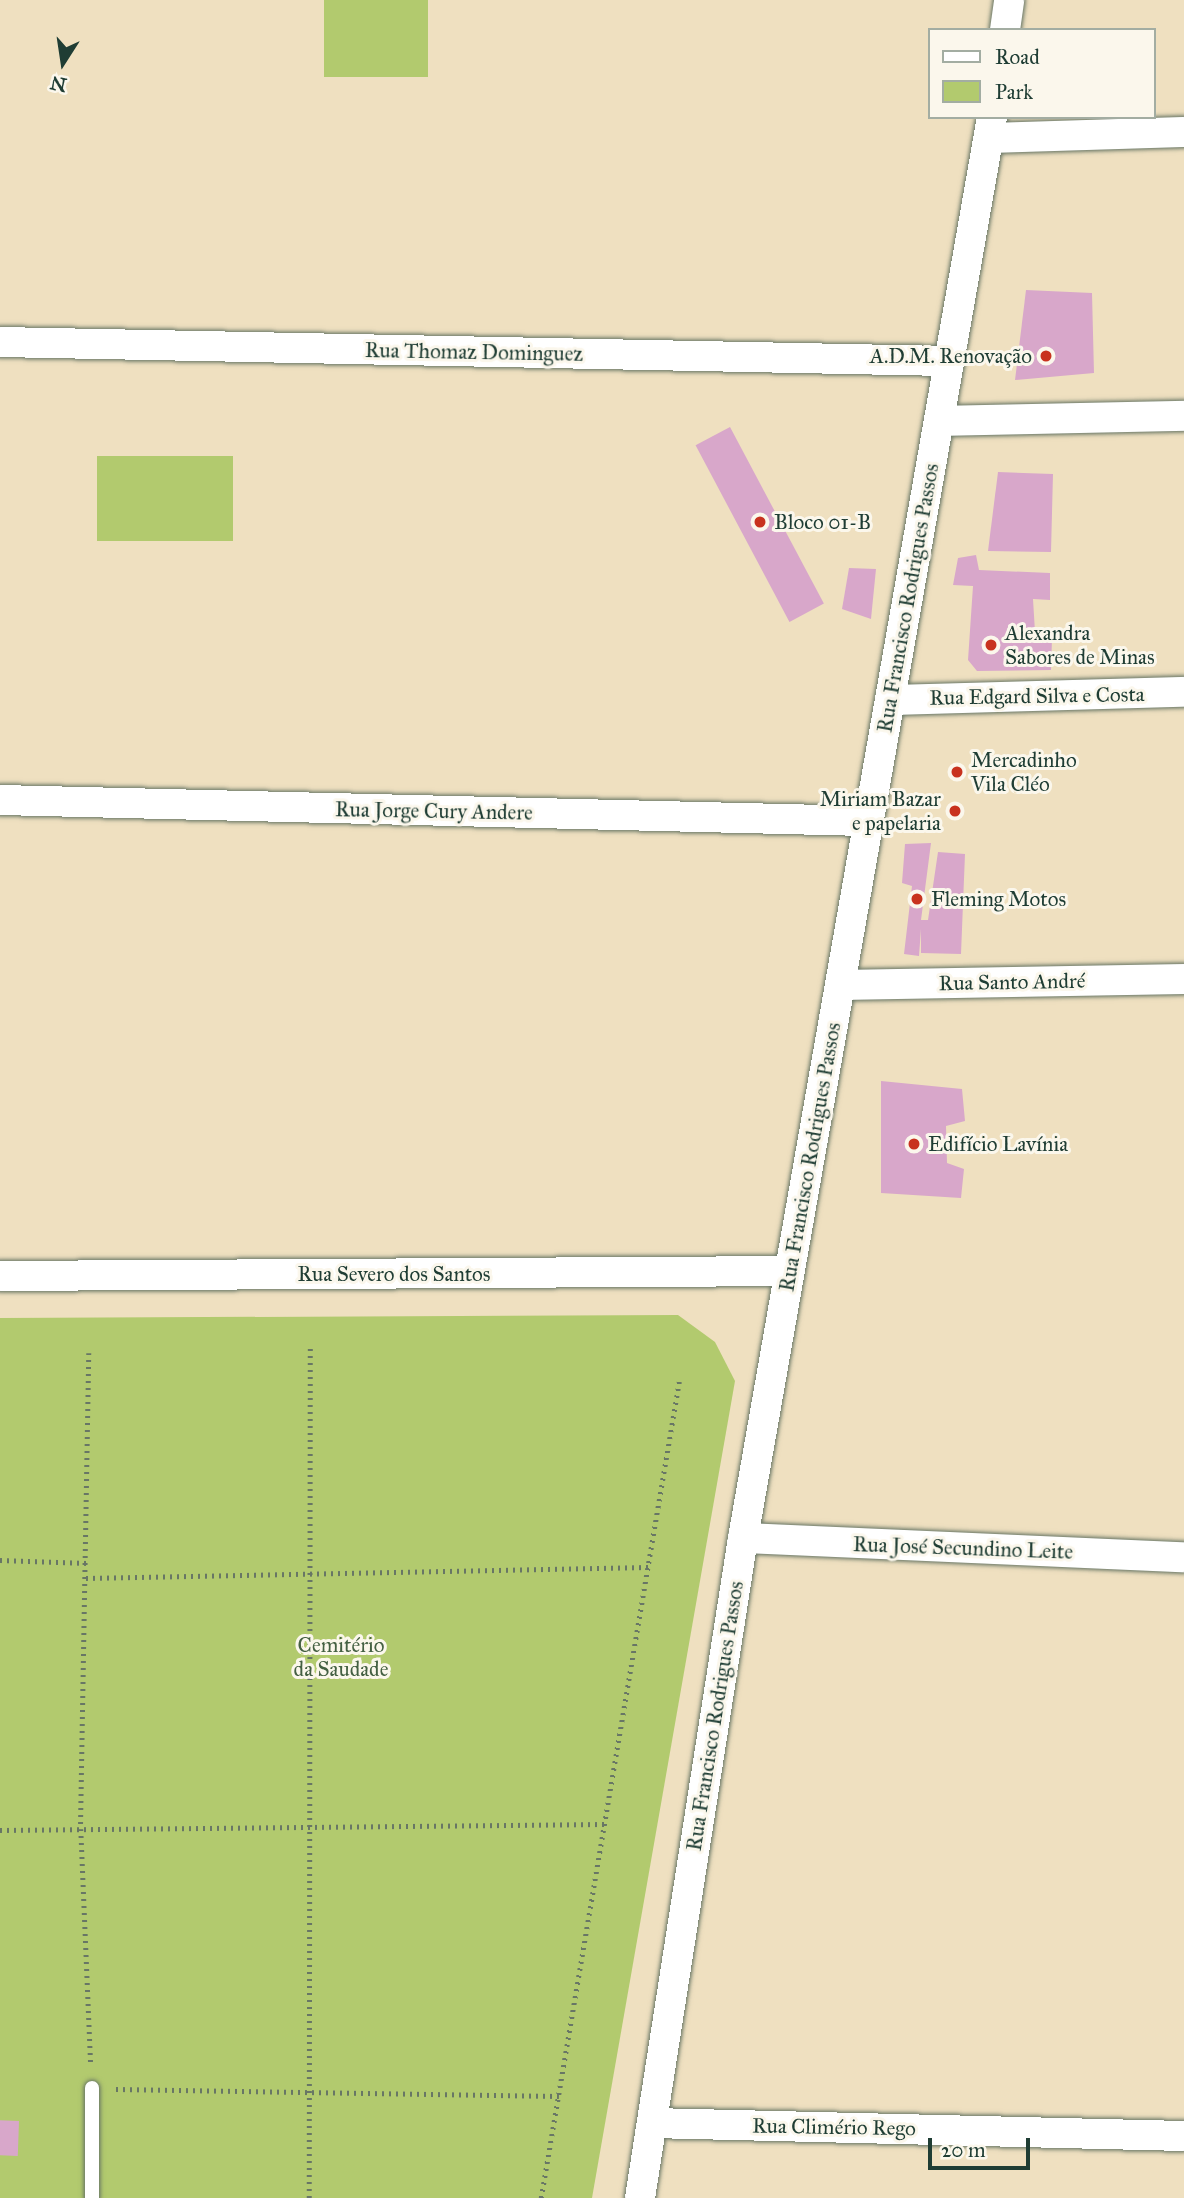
<!DOCTYPE html>
<html>
<head>
<meta charset="utf-8">
<style>
	body { margin:0 }
	#map { position:relative; width:1184px; height:2198px; overflow:hidden; background:#efe0c0; font-family:"IM FELL Great Primer",serif }
	div>[style] { position:absolute }
	[style*='--x'] { left:calc(var(--x)*1px); top:calc(var(--y)*1px); width:calc(var(--w)*1px); rotate:calc(var(--a)*1deg) }
	.green>* { inset:0; background:#b2ca6e; transform-origin:0 0 }
	.building>* { inset:0; background:#d8a7ca; transform-origin:0 0 }
	.path>* { height:4.5px; margin-top:-2.25px; transform-origin:0; background:repeating-linear-gradient(90deg,#687665 0 2px,transparent 0 7px) }
	.roads { filter:drop-shadow(0 0 2px #687665) drop-shadow(0 0 2px #687665) }
	.lane>* { height:14px; margin:-7px; padding:0 7px; transform-origin:7px; border-radius:7px; background:#fff }
	.street>* { height:30px; margin:-15px; padding:0 15px; transform-origin:15px; border-radius:15px; background:#fff }
	.dots>* { width:19px; height:19px; translate:-50% -50%; box-sizing:border-box; border:4px solid #fbf7ec; border-radius:50% }
	span { translate:-50% -50%; white-space:nowrap; text-align:center; line-height:1.15; -webkit-text-stroke:6px #fbf7ec; paint-order:stroke }
	.street-label { font-size:21px; color:#1f3d34 }
	.poi-label { font-size:21px; color:#1f3d34 }
	.right { translate:-100% -50%; text-align:right }
	.left { translate:0 -50%; text-align:left }
	.park-label { font-size:21px; color:#446042 }
	.legend { position:absolute; left:928px; top:28px; width:228px; height:91px; box-sizing:border-box; background:#fbf7ec; border:2px solid #a3ada2; margin:0; padding:9px 12px; list-style:none; font-size:21px; color:#1f3d34 }
	.legend li { display:flex; align-items:center; gap:14px; height:35px }
	.legend b { width:35px; border:2px solid #a3ada2 }
	.north { position:absolute; left:28px; top:28px; width:70px; height:70px; -webkit-text-stroke:5px #fbf7ec; paint-order:stroke; rotate:192deg; font-size:19px; font-weight:700; line-height:28px; text-align:center; color:#1f3d34 }
	.north::after { content:''; display:block; margin:auto; width:24px; height:32px; background:#1f3d34; clip-path:polygon(50% 0,100% 100%,50% 72%,0 100%) }
	.scale { position:absolute; left:928px; top:2138px; width:102px; height:32px; box-sizing:border-box; border:4px solid #1f3d34; border-top:0; padding-left:9px; font-size:21px; line-height:24px; white-space:nowrap; color:#1f3d34; -webkit-text-stroke:5px #fbf7ec; paint-order:stroke }
</style>
</head>
<body>
<div id="map">
	<div class="green">
		<div style="left:324px;top:0;width:104px;height:77px"></div>
		<div style="left:97px;top:456px;width:136px;height:85px"></div>
		<div style="clip-path:polygon(678px 1315px,715px 1342px,735px 1381px,592px 2198px,0 2198px,0 1318px)"></div>
	</div>
	<div class="building">
		<div style="clip-path:polygon(1026px 290px,1092px 293px,1094px 373px,1015px 380px)"></div>
		<div style="left:730px;top:427px;width:200px;height:39px;rotate:62deg"></div>
		<div style="clip-path:polygon(998px 472px,1053px 474px,1051px 552px,988px 551px)"></div>
		<div style="clip-path:polygon(976px 555px,979px 570px,1050px 573px,1050px 600px,1033px 599px,1035px 632px,1052px 638px,1051px 670px,977px 671px,968px 660px,973px 586px,953px 585px,958px 558px)"></div>
		<div style="clip-path:polygon(849px 568px,876px 569px,871px 619px,842px 609px)"></div>
		<div style="clip-path:polygon(931px 843px,921px 920px,928px 920px,938px 852px,965px 854px,961px 954px,921px 953px,921px 929px,919px 956px,904px 954px,912px 886px,902px 883px,905px 844px)"></div>
		<div style="clip-path:polygon(881px 1081px,962px 1089px,965px 1121px,946px 1126px,947px 1163px,964px 1169px,961px 1198px,881px 1193px)"></div>
		<div style="left:19px;top:2121px;width:35px;height:19px;rotate:92deg"></div>
	</div>
	<div class="path">
		<div style="--x:89;--y:1353;--w:476;--a:91"></div>
		<div style="--x:81;--y:1829;--w:235;--a:87.6"></div>
		<div style="--x:0;--y:1560;--w:87;--a:2"></div>
		<div style="--x:86;--y:1578;--w:563;--a:-1.12"></div>
		<div style="--x:0;--y:1830;--w:605;--a:-0.57"></div>
		<div style="--x:116;--y:2089;--w:443;--a:0.9"></div>
		<div style="--x:309;--y:2198;--w:852;--a:-89.93"></div>
		<div style="--x:541;--y:2198;--w:828;--a:-80.4"></div>
	</div>
	<div class="roads">
		<div class="lane">
			<div style="--x:92;--y:2198;--w:110;--a:-90"></div>
		</div>
		<div class="street">
			<div style="--x:1005;--y:30;--w:30;--a:-82"></div>
			<div style="--x:989;--y:138;--w:195;--a:-1.8"></div>
			<div style="--x:0;--y:342;--w:949;--a:1.15"></div>
			<div style="--x:940;--y:421;--w:244;--a:-1.2"></div>
			<div style="--x:890;--y:700;--w:294;--a:-1.6"></div>
			<div style="--x:0;--y:800;--w:868;--a:1.39"></div>
			<div style="--x:841;--y:985;--w:343;--a:-1"></div>
			<div style="--x:0;--y:1276;--w:788;--a:-0.36"></div>
			<div style="--x:743;--y:1538;--w:441;--a:2.5"></div>
			<div style="--x:652;--y:2123;--w:532;--a:1.4"></div>
			<div style="--x:640;--y:2198;--w:668;--a:-81.13"></div>
			<div style="--x:743;--y:1538;--w:1443;--a:-80.06"></div>
		</div>
	</div>
	<div class="dots">
		<div style="left:1046px;top:356px;background:#c8321e"></div>
		<div style="left:760px;top:522px;background:#c8321e"></div>
		<div style="left:991px;top:645px;background:#c8321e"></div>
		<div style="left:957px;top:772px;background:#c8321e"></div>
		<div style="left:955px;top:811px;background:#c8321e"></div>
		<div style="left:917px;top:899px;background:#c8321e"></div>
		<div style="left:914px;top:1144px;background:#c8321e"></div>
	</div>
	<div class="street-label">
		<span style="left:474px;top:352px;rotate:1deg">Rua Thomaz Dominguez</span>
		<span style="left:908px;top:598px;rotate:-80deg">Rua Francisco Rodrigues Passos</span>
		<span style="left:1037px;top:696px;rotate:-1deg">Rua Edgard Silva e Costa</span>
		<span style="left:434px;top:811px;rotate:1deg">Rua Jorge Cury Andere</span>
		<span style="left:1012px;top:982px;rotate:-1deg">Rua Santo André</span>
		<span style="left:810px;top:1157px;rotate:-80deg">Rua Francisco Rodrigues Passos</span>
		<span style="left:394px;top:1274px">Rua Severo dos Santos</span>
		<span style="left:963px;top:1548px;rotate:2deg">Rua José Secundino Leite</span>
		<span style="left:715px;top:1716px;rotate:-81deg">Rua Francisco Rodrigues Passos</span>
		<span style="left:834px;top:2127px;rotate:1deg">Rua Climério Rego</span>
	</div>
	<div class="poi-label">
		<span class="right" style="left:1032px;top:356px">A.D.M. Renovação</span>
		<span class="left" style="left:774px;top:522px">Bloco 01-B</span>
		<span class="left" style="left:1005px;top:645px">Alexandra<br>Sabores de Minas</span>
		<span class="left" style="left:971px;top:772px">Mercadinho<br>Vila Cléo</span>
		<span class="right" style="left:941px;top:811px">Miriam Bazar<br>e papelaria</span>
		<span class="left" style="left:931px;top:899px">Fleming Motos</span>
		<span class="left" style="left:928px;top:1144px">Edifício Lavínia</span>
	</div>
	<div class="park-label">
		<span style="left:341px;top:1657px">Cemitério<br>da Saudade</span>
	</div>
	<ul class="legend">
	<li><b style="height:9px;background:#fff"></b>Road</li>
	<li><b style="height:19px;background:#b2ca6e"></b>Park</li>
	</ul>
	<div class="north">N</div>
	<div class="scale">20 m</div>
</div>
</body>
</html>
